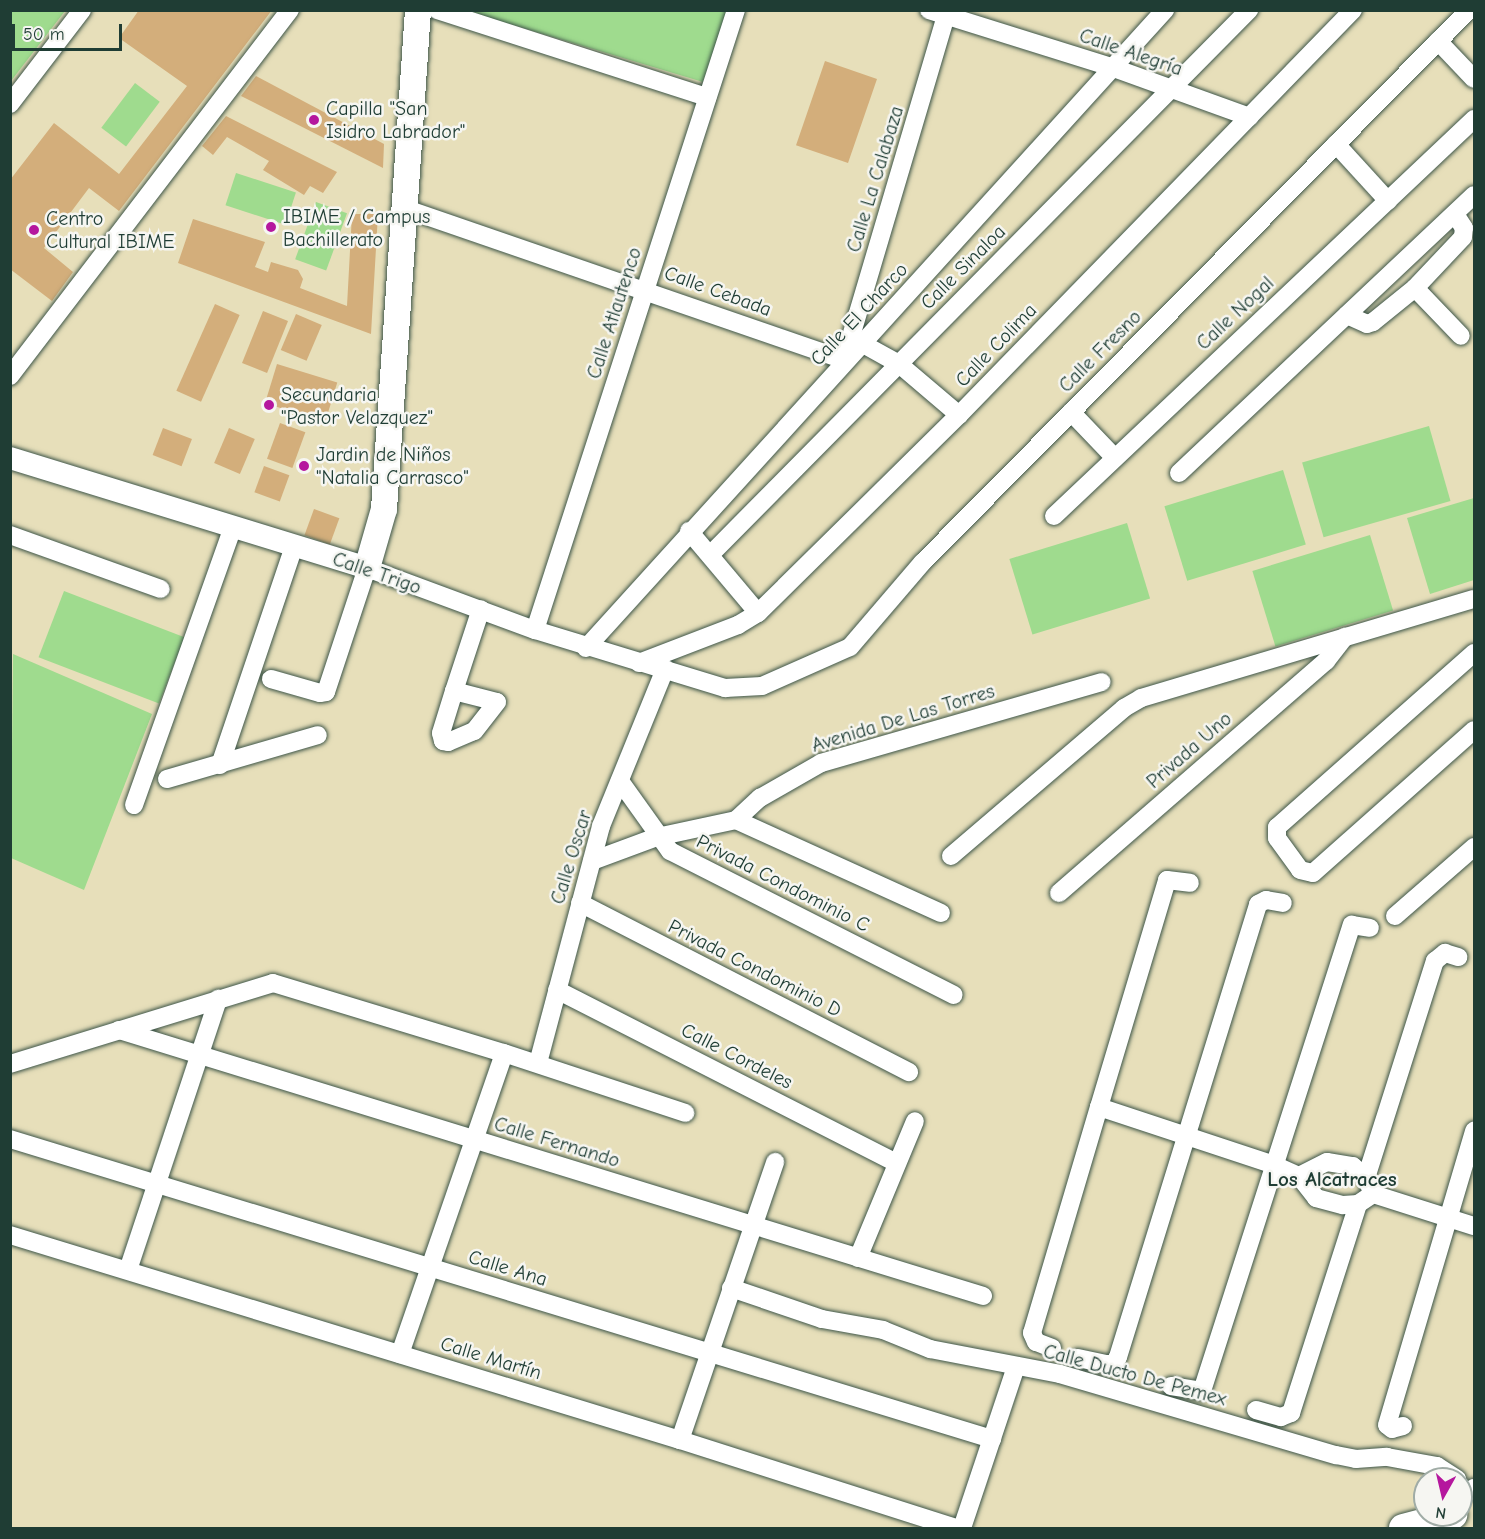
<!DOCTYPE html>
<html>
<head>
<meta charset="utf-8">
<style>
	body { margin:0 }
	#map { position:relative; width:1485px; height:1539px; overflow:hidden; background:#e7dfba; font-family:"Comic Neue",sans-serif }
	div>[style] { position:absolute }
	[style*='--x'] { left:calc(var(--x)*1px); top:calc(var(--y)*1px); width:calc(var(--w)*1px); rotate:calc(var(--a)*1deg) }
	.green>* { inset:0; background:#9fdb8e; transform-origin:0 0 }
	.building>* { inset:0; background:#d3ae7b; transform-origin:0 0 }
	.roads { filter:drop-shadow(0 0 2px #3d5548) drop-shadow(0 0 2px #3d5548) }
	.minor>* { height:18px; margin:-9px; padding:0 9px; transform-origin:9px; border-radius:9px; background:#fff }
	.tertiary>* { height:22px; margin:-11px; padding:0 11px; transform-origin:11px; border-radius:11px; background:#fff }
	.secondary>* { height:26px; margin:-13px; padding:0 13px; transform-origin:13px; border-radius:13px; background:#fff }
	.trunk>* { height:28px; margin:-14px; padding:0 14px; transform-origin:14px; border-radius:14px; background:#fff }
	.dots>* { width:16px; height:16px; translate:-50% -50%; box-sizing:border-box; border:3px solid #f6f6f2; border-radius:50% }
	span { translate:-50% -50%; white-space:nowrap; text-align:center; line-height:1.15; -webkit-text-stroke:5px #f6f6f2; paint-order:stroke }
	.street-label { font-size:20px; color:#1f3d34 }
	.poi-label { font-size:20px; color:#1f3d34 }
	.left { translate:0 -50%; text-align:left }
	.neighbourhood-label { font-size:21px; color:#1f3d34; font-weight:700 }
	.frame { position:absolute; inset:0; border:12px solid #1f3d34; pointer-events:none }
	.north { position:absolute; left:1413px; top:1467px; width:60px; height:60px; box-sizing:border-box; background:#f6f6f2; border:2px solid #a0aca6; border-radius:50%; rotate:188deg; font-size:16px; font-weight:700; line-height:24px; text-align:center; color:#1f3d34 }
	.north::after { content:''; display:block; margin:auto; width:21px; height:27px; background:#b5179e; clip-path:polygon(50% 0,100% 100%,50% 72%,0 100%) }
	.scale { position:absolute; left:12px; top:24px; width:110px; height:27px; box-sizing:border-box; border:3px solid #1f3d34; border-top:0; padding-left:8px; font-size:18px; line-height:21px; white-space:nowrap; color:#1f3d34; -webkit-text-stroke:4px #f6f6f2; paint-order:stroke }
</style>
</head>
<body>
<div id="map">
	<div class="green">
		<div style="clip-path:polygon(10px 11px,65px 11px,11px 81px,10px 81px)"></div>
		<div style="clip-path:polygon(466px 11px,727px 11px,703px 82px)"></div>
		<div style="left:135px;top:83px;width:31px;height:56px;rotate:37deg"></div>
		<div style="left:236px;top:173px;width:63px;height:34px;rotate:18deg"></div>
		<div style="left:316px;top:202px;width:33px;height:61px;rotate:20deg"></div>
		<div style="left:1429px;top:426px;width:78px;height:132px;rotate:74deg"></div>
		<div style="left:1283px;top:470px;width:78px;height:124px;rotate:73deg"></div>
		<div style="clip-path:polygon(1474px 498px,1474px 580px,1430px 594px,1407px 518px)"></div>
		<div style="left:1127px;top:523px;width:79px;height:123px;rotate:73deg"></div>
		<div style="left:1370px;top:535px;width:79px;height:123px;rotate:73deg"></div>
		<div style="left:64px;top:591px;width:129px;height:71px;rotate:21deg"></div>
		<div style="clip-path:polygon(13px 654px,152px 714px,84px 890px,11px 858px)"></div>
	</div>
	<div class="building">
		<div style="clip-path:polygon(139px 10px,272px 10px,119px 211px,89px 188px,44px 248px,73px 272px,52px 301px,10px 269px,10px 180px,54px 123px,119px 174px,187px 86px,119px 38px)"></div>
		<div style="left:825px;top:61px;width:55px;height:89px;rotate:19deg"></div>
		<div style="clip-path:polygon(256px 76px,384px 144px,383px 168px,241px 96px)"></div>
		<div style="clip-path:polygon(226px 116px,337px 172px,323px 193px,310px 186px,304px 195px,263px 170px,269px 161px,227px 137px,213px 155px,202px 146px)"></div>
		<div style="clip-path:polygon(352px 214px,378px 214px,371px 334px,178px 263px,193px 219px,265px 242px,255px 267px,268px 272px,271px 262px,298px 270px,303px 279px,300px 288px,347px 306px)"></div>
		<div style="left:215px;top:304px;width:27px;height:95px;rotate:24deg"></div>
		<div style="left:263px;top:311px;width:27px;height:56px;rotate:22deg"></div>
		<div style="left:296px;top:314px;width:28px;height:39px;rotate:23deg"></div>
		<div style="left:277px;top:364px;width:63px;height:41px;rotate:17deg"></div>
		<div style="left:280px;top:423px;width:27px;height:38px;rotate:20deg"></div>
		<div style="left:163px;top:428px;width:31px;height:29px;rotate:21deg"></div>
		<div style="left:229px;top:428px;width:28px;height:38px;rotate:23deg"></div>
		<div style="left:264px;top:466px;width:27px;height:28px;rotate:20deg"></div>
		<div style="left:314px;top:509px;width:27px;height:28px;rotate:20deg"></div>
	</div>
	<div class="roads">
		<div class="minor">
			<div style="--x:437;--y:10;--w:284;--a:17.9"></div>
			<div style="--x:929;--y:10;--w:194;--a:17.4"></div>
			<div style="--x:1114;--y:68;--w:144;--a:19.9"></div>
			<div style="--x:1438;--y:41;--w:52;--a:46.5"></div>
			<div style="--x:10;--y:104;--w:118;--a:-52.5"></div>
			<div style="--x:1336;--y:144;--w:77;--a:47.6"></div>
			<div style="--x:406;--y:209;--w:463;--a:19"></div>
			<div style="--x:844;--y:360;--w:365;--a:-73.5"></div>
			<div style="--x:1415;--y:288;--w:66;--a:46.2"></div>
			<div style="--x:1347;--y:315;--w:22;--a:24"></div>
			<div style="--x:1367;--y:324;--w:6;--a:-18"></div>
			<div style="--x:1373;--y:322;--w:54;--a:-39"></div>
			<div style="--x:1415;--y:288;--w:70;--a:-46.7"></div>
			<div style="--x:1463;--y:237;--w:9;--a:-84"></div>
			<div style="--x:1464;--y:228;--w:17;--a:-123"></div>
			<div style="--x:863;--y:344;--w:41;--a:29.1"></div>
			<div style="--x:899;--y:364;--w:79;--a:40.4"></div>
			<div style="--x:10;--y:376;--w:461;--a:-52.6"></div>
			<div style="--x:1071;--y:412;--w:62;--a:46.3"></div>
			<div style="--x:1179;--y:473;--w:405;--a:-43.3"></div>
			<div style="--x:1054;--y:516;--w:578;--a:-43.39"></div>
			<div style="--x:689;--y:531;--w:107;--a:49.9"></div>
			<div style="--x:10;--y:535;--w:160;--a:19.7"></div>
			<div style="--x:710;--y:555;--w:767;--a:-45.32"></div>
			<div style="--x:535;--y:630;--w:652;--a:-72.04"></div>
			<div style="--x:586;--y:648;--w:862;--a:-47.78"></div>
			<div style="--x:1474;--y:653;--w:263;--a:138.5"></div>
			<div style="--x:1277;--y:827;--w:11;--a:90"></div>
			<div style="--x:1277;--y:838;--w:39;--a:54"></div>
			<div style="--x:1300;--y:870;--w:13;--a:13"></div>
			<div style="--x:1313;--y:873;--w:215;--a:-41.6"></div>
			<div style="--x:639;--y:663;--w:106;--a:-21"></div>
			<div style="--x:738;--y:625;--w:23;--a:-31"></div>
			<div style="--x:758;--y:613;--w:282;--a:-44.6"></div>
			<div style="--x:959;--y:415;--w:565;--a:-45.79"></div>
			<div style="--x:271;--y:679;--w:51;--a:15.9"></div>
			<div style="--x:320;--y:693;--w:6;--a:-9"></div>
			<div style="--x:326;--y:692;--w:131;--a:-71.7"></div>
			<div style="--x:367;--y:568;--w:179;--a:20.3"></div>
			<div style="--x:535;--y:630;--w:199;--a:17"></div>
			<div style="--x:725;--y:688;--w:37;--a:-3"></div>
			<div style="--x:762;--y:686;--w:96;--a:-23.9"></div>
			<div style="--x:850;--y:647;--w:111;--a:-49.4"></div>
			<div style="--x:922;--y:563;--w:778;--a:-45.31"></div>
			<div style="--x:454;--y:691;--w:44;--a:14.3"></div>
			<div style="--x:497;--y:702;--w:37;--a:128"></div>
			<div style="--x:474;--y:731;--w:28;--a:157"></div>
			<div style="--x:448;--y:742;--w:5;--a:-169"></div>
			<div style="--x:443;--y:741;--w:8;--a:-104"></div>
			<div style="--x:441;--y:733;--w:44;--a:-72.8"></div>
			<div style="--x:454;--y:691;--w:86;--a:-71.8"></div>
			<div style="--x:220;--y:765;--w:231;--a:-71.3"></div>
			<div style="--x:167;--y:779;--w:157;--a:-16.2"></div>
			<div style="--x:620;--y:781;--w:86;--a:54.5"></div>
			<div style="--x:670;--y:851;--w:318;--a:26.9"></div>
			<div style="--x:134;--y:805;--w:295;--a:-70.4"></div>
			<div style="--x:736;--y:820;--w:225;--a:24.4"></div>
			<div style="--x:951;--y:856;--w:228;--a:-40.5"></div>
			<div style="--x:1124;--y:708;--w:20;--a:-30"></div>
			<div style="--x:1141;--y:698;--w:347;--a:-16.6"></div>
			<div style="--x:592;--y:861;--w:69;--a:-20.3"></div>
			<div style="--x:657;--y:837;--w:81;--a:-12.1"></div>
			<div style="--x:736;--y:820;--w:33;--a:-43"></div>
			<div style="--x:760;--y:798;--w:70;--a:-29.8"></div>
			<div style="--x:821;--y:763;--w:292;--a:-16.1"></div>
			<div style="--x:1059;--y:893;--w:354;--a:-41"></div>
			<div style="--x:1326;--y:661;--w:31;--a:-52"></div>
			<div style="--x:580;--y:903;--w:370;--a:27.2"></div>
			<div style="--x:1395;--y:916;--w:105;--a:-41.1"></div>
			<div style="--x:557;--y:990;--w:381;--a:27"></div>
			<div style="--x:119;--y:1030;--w:904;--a:17.11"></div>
			<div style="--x:538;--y:1063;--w:245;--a:-75.1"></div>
			<div style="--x:601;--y:826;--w:170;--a:-67.8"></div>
			<div style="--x:10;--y:1064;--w:275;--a:-17.1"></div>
			<div style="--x:273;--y:983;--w:241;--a:16.9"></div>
			<div style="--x:504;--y:1053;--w:191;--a:18.3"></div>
			<div style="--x:1099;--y:1107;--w:184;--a:18.3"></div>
			<div style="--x:1274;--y:1165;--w:27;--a:24"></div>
			<div style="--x:1299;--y:1176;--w:28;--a:52"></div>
			<div style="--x:1316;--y:1198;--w:28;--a:15"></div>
			<div style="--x:1343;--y:1205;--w:15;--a:-4"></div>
			<div style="--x:1358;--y:1204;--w:18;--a:-34"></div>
			<div style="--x:10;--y:1139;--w:1027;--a:16.99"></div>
			<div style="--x:1299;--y:1176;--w:31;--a:-27"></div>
			<div style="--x:1327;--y:1162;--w:26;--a:9"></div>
			<div style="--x:1353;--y:1166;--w:18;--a:43"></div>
			<div style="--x:1366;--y:1178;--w:17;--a:66"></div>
			<div style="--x:1373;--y:1194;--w:106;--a:17.6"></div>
			<div style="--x:1366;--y:1178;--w:228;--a:-72.4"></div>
			<div style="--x:1435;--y:961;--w:13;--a:-39"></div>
			<div style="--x:1445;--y:953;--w:14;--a:17"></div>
			<div style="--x:10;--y:1235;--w:701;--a:17.01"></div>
			<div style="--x:680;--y:1440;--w:290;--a:17.7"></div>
			<div style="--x:858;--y:1258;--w:148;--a:-67.4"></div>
			<div style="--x:128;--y:1270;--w:286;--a:-71.6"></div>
			<div style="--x:731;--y:1288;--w:96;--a:18.8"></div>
			<div style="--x:822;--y:1319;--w:62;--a:10.2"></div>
			<div style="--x:883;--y:1330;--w:51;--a:22"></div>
			<div style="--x:930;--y:1349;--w:132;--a:10.9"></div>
			<div style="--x:1060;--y:1374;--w:288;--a:16.4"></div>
			<div style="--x:1336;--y:1455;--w:20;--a:11"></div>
			<div style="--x:1356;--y:1459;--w:31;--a:-4"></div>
			<div style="--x:1387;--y:1457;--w:51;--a:10.2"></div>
			<div style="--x:1437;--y:1466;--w:24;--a:33"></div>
			<div style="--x:1052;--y:1348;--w:17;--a:-159"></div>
			<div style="--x:1036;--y:1342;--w:10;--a:-114"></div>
			<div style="--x:1032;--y:1333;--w:236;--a:-73.5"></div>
			<div style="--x:1099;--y:1107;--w:237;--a:-73.3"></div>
			<div style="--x:1167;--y:880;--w:23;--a:7"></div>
			<div style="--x:400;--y:1354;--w:318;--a:-70.9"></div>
			<div style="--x:1078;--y:1358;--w:30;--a:12"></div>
			<div style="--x:1107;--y:1364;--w:7;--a:0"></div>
			<div style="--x:1114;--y:1364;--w:8;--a:-60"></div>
			<div style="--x:1118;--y:1357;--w:474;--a:-72.8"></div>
			<div style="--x:1258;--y:904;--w:9;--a:-27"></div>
			<div style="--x:1266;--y:900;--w:17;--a:10"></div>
			<div style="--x:1171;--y:1386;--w:31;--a:9"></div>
			<div style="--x:1202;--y:1391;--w:490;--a:-72.2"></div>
			<div style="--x:1352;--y:925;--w:18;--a:9"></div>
			<div style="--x:1256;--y:1410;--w:26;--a:16"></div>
			<div style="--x:1281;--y:1417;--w:11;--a:-22"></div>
			<div style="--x:1291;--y:1413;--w:219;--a:-72.2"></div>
			<div style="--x:1403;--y:1426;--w:11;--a:165"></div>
			<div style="--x:1392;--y:1429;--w:6;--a:-141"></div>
			<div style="--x:1387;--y:1425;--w:307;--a:-73.5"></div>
			<div style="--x:680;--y:1440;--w:294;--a:-71.1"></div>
			<div style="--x:1461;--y:1496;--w:15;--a:-32"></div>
			<div style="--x:962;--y:1528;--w:170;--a:-71.5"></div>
		</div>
		<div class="tertiary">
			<div style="--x:10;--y:458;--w:374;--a:17.1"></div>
		</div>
		<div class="secondary">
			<div style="--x:367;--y:568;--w:61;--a:-73.9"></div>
			<div style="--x:384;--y:509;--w:500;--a:-86.1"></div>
		</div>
		<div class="trunk">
			<div style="--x:1403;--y:1528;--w:52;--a:-14.6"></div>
		</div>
	</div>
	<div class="dots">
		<div style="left:314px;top:120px;background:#b5179e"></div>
		<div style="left:271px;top:227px;background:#b5179e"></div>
		<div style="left:34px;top:230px;background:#b5179e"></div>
		<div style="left:269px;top:405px;background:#b5179e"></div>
		<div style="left:304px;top:466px;background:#b5179e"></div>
	</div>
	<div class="street-label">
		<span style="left:1131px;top:52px;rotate:19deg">Calle Alegría</span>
		<span style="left:875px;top:179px;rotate:-73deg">Calle La Calabaza</span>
		<span style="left:963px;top:267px;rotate:-45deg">Calle Sinaloa</span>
		<span style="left:718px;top:291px;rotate:20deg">Calle Cebada</span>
		<span style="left:614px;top:313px;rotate:-72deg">Calle Atlautenco</span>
		<span style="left:1235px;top:313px;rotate:-43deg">Calle Nogal</span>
		<span style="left:859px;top:314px;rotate:-47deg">Calle El Charco</span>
		<span style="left:996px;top:345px;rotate:-46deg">Calle Colima</span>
		<span style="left:1100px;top:351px;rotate:-45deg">Calle Fresno</span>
		<span style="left:377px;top:573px;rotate:19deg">Calle Trigo</span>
		<span style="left:903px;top:718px;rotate:-17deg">Avenida De Las Torres</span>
		<span style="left:1189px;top:750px;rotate:-41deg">Privada Uno</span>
		<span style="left:571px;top:857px;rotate:-73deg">Calle Oscar</span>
		<span style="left:783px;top:883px;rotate:27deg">Privada Condominio C</span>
		<span style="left:755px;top:968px;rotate:27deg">Privada Condominio D</span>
		<span style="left:737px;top:1056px;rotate:27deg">Calle Cordeles</span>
		<span style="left:557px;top:1142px;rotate:17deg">Calle Fernando</span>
		<span style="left:508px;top:1268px;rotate:17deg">Calle Ana</span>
		<span style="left:491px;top:1358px;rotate:17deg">Calle Martín</span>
		<span style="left:1135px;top:1375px;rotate:15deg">Calle Ducto De Pemex</span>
	</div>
	<div class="poi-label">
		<span class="left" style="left:326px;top:120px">Capilla "San<br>Isidro Labrador"</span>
		<span class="left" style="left:283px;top:228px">IBIME / Campus<br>Bachillerato</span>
		<span class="left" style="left:46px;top:230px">Centro<br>Cultural IBIME</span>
		<span class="left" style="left:281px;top:406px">Secundaria<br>"Pastor Velazquez"</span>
		<span class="left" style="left:316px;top:466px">Jardin de Niños<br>"Natalia Carrasco"</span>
	</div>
	<div class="neighbourhood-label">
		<span style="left:1332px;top:1179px">Los Alcatraces</span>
	</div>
	<div class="frame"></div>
	<div class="north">N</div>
	<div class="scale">50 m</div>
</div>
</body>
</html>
